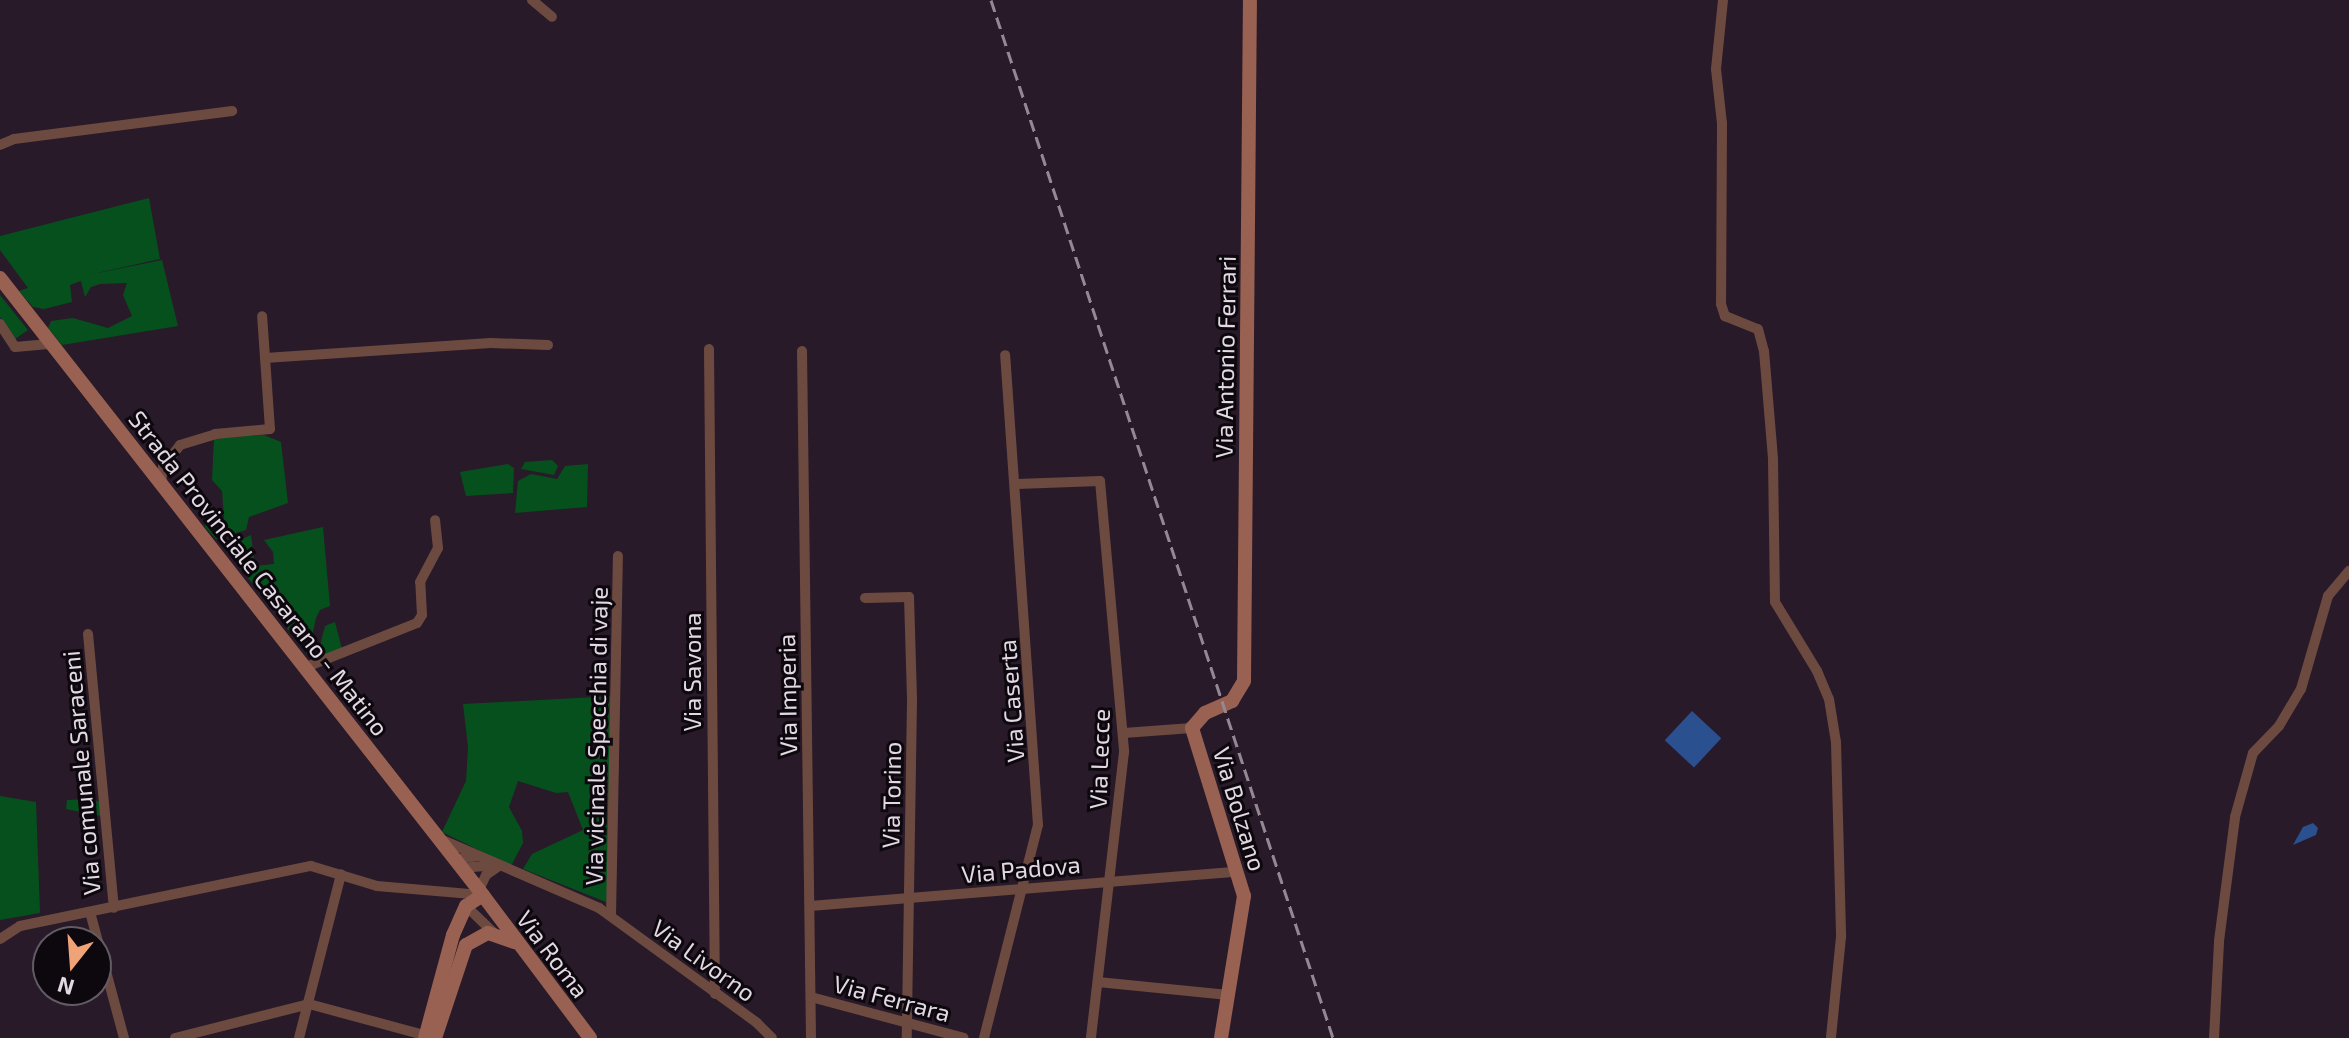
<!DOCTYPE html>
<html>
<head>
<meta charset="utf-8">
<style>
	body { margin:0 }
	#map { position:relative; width:2349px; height:1038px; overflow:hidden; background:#281a29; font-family:"Exo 2",sans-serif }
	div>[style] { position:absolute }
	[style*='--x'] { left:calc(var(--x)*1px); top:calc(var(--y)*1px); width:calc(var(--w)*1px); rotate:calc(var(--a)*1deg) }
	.green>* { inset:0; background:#06501d }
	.water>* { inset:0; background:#2b508f; transform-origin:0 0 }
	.street>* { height:10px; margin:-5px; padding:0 5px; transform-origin:5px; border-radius:5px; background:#6d4a40 }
	.secondary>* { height:14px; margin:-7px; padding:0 7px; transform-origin:7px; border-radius:7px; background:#986151 }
	.rail>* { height:3px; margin-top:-1.5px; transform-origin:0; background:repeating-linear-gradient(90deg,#938894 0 12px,transparent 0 18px) }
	span { translate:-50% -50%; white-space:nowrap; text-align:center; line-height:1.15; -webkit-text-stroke:6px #0d070e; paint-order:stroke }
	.street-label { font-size:24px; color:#e2d9e3 }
	.north { position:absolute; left:32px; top:926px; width:80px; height:80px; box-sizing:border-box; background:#0d070e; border:2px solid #625b63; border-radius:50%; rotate:197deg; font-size:22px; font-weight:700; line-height:32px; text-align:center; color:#e2d9e3 }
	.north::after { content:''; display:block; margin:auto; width:28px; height:36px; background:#efa377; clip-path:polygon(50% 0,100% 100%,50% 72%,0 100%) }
</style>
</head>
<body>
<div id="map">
	<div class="green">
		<div style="clip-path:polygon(149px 198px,160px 259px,88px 275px,162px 260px,178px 326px,62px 345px,48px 328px,51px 321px,73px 318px,108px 328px,132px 316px,123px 295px,127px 283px,100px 284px,91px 287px,85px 297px,81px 281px,70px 285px,72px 302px,44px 309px,33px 307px,19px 291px,28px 288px,0 250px,0 236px)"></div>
		<div style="clip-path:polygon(0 295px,28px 330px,15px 339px,0 317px)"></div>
		<div style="clip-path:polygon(264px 435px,281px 442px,288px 503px,249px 517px,246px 530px,216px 539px,204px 526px,224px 518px,222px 491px,212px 480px,214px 438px)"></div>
		<div style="clip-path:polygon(552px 460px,558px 466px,554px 475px,521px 469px,525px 462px)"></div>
		<div style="clip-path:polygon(508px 464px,514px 468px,513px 493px,466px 496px,460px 472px)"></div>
		<div style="clip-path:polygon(588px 464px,587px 507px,515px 513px,518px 481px,531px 474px,557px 479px,565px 466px)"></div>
		<div style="clip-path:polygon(323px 527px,330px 606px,320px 610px,316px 618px,308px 655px,224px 547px,251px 535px,254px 559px,245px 560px,243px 567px,274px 564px,273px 552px,264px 540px)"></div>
		<div style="clip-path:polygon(335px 622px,342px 649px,317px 657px,325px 626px)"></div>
		<div style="clip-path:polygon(615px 696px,609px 900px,606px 902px,523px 869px,532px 854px,583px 830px,568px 792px,556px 793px,518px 781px,509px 807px,522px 831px,523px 843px,511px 866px,442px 832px,466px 781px,468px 747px,463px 704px)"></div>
		<div style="clip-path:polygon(0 796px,36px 802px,40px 913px,0 920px)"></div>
		<div style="clip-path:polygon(91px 799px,100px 802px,101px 816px,66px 809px,67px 800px)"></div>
	</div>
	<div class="water">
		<div style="left:1692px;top:711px;width:40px;height:40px;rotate:43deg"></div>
		<div style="clip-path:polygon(2313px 823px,2318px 828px,2316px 835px,2293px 845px,2303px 827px)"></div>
	</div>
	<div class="street">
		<div style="--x:532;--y:0;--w:26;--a:40"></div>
		<div style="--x:1723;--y:0;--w:69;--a:95.8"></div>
		<div style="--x:1716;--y:69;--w:54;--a:83.7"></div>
		<div style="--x:1722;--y:123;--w:181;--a:90.3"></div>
		<div style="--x:1721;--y:304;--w:13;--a:72"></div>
		<div style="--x:1725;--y:316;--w:35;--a:22"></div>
		<div style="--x:1758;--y:329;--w:23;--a:75"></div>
		<div style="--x:1764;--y:351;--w:108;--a:85.2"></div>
		<div style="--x:1773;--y:459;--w:143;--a:89.2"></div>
		<div style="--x:1775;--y:602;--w:81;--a:58.7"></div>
		<div style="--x:1817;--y:671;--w:30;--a:67"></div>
		<div style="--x:1829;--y:699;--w:44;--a:80.8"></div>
		<div style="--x:1836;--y:742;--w:195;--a:88.5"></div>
		<div style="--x:1841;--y:937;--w:101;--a:95.7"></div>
		<div style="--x:0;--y:145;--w:15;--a:-23"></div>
		<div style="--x:14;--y:139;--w:220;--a:-7.3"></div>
		<div style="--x:0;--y:324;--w:27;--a:57"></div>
		<div style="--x:15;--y:347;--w:34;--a:-5"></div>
		<div style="--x:709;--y:349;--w:645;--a:89.47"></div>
		<div style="--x:802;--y:351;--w:687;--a:89.25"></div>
		<div style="--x:265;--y:358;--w:226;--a:-3.8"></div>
		<div style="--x:491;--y:343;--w:57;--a:2"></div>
		<div style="--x:161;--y:483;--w:16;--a:-83"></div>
		<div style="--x:163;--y:467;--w:28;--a:-52"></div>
		<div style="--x:180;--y:445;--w:37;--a:-17"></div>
		<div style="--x:215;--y:434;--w:55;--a:-5.2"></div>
		<div style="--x:270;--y:429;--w:113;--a:-94"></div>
		<div style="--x:1017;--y:484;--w:83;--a:-2.1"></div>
		<div style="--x:1100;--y:481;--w:272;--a:84.9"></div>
		<div style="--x:1124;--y:752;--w:288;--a:96.6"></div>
		<div style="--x:865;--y:598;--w:44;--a:-1.3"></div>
		<div style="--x:909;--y:597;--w:104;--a:88.3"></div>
		<div style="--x:912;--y:701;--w:337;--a:90.9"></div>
		<div style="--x:88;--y:634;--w:275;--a:84.6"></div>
		<div style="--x:306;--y:667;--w:119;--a:-21.6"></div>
		<div style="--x:417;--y:623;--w:9;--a:-58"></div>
		<div style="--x:422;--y:615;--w:33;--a:-93"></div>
		<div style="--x:420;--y:582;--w:38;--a:-62"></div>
		<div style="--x:438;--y:548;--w:28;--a:-96"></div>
		<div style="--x:1124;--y:733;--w:68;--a:-4.2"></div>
		<div style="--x:438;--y:838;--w:176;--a:23.5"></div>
		<div style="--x:599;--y:908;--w:195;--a:36"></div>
		<div style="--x:757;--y:1023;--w:21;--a:45"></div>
		<div style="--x:479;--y:856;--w:16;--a:173"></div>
		<div style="--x:463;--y:858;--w:10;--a:101"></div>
		<div style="--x:461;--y:868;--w:38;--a:-5"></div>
		<div style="--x:479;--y:890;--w:17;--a:-65"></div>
		<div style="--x:486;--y:875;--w:16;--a:-35"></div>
		<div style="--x:466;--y:906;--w:42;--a:44"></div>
		<div style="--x:810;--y:906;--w:427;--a:-4.6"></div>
		<div style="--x:90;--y:912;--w:131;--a:74.9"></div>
		<div style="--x:611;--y:916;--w:360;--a:-88.9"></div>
		<div style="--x:0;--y:939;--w:24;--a:-33"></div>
		<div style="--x:20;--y:926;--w:297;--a:-11.7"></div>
		<div style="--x:311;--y:866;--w:69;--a:16.9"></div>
		<div style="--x:377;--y:886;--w:104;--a:4.9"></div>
		<div style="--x:1098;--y:982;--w:131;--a:5.7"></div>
		<div style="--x:811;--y:997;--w:158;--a:15"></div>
		<div style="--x:175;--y:1038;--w:138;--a:-14.2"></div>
		<div style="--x:309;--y:1004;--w:126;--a:15.1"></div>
		<div style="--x:299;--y:1038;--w:169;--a:-75.6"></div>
		<div style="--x:984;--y:1038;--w:220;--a:-75.8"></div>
		<div style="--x:1038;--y:825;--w:471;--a:-94"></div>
		<div style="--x:2214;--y:1038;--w:97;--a:-87"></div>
		<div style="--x:2219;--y:941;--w:125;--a:-82.6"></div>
		<div style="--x:2235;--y:817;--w:66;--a:-74.3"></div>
		<div style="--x:2253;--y:753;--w:37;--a:-46"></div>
		<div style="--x:2279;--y:726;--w:43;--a:-59.3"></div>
		<div style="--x:2301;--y:689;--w:97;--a:-73.8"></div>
		<div style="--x:2328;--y:596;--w:33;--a:-50"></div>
	</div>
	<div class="secondary">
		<div style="--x:0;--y:278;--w:777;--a:51.95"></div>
		<div style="--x:479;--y:890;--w:185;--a:53.1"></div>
		<div style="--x:425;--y:1038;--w:107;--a:-74.8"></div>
		<div style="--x:453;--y:935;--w:32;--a:-66"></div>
		<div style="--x:466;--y:906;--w:20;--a:-33"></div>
		<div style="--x:435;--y:1038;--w:98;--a:-71.6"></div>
		<div style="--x:466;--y:945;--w:25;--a:-29"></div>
		<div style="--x:488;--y:933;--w:28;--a:19"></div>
		<div style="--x:1221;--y:1038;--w:144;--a:-80.8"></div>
		<div style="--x:1244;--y:896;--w:176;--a:-107.2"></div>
		<div style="--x:1192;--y:728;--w:20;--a:-49"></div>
		<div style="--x:1205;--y:713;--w:30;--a:-24"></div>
		<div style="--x:1232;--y:701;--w:23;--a:-59"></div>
		<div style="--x:1244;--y:681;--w:681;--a:-89.5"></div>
	</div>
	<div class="rail">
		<div style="--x:991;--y:0;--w:1093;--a:71.76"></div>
	</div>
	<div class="street-label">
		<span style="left:1225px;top:357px;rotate:-89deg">Via Antonio Ferrari</span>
		<span style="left:259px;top:573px;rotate:52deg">Strada Provinciale Casarano - Matino</span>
		<span style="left:692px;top:672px;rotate:-90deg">Via Savona</span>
		<span style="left:787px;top:695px;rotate:-91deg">Via Imperia</span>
		<span style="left:1011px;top:701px;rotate:-94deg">Via Caserta</span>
		<span style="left:596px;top:736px;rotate:-89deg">Via vicinale Specchia di vaje</span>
		<span style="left:1099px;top:759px;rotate:-88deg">Via Lecce</span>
		<span style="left:81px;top:773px;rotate:-95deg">Via comunale Saraceni</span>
		<span style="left:891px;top:795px;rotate:-89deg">Via Torino</span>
		<span style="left:1240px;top:809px;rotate:73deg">Via Bolzano</span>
		<span style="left:1021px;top:869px;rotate:-5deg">Via Padova</span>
		<span style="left:553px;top:954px;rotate:53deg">Via Roma</span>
		<span style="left:704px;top:960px;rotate:36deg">Via Livorno</span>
		<span style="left:892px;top:998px;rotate:15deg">Via Ferrara</span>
	</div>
	<div class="north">N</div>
</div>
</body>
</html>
